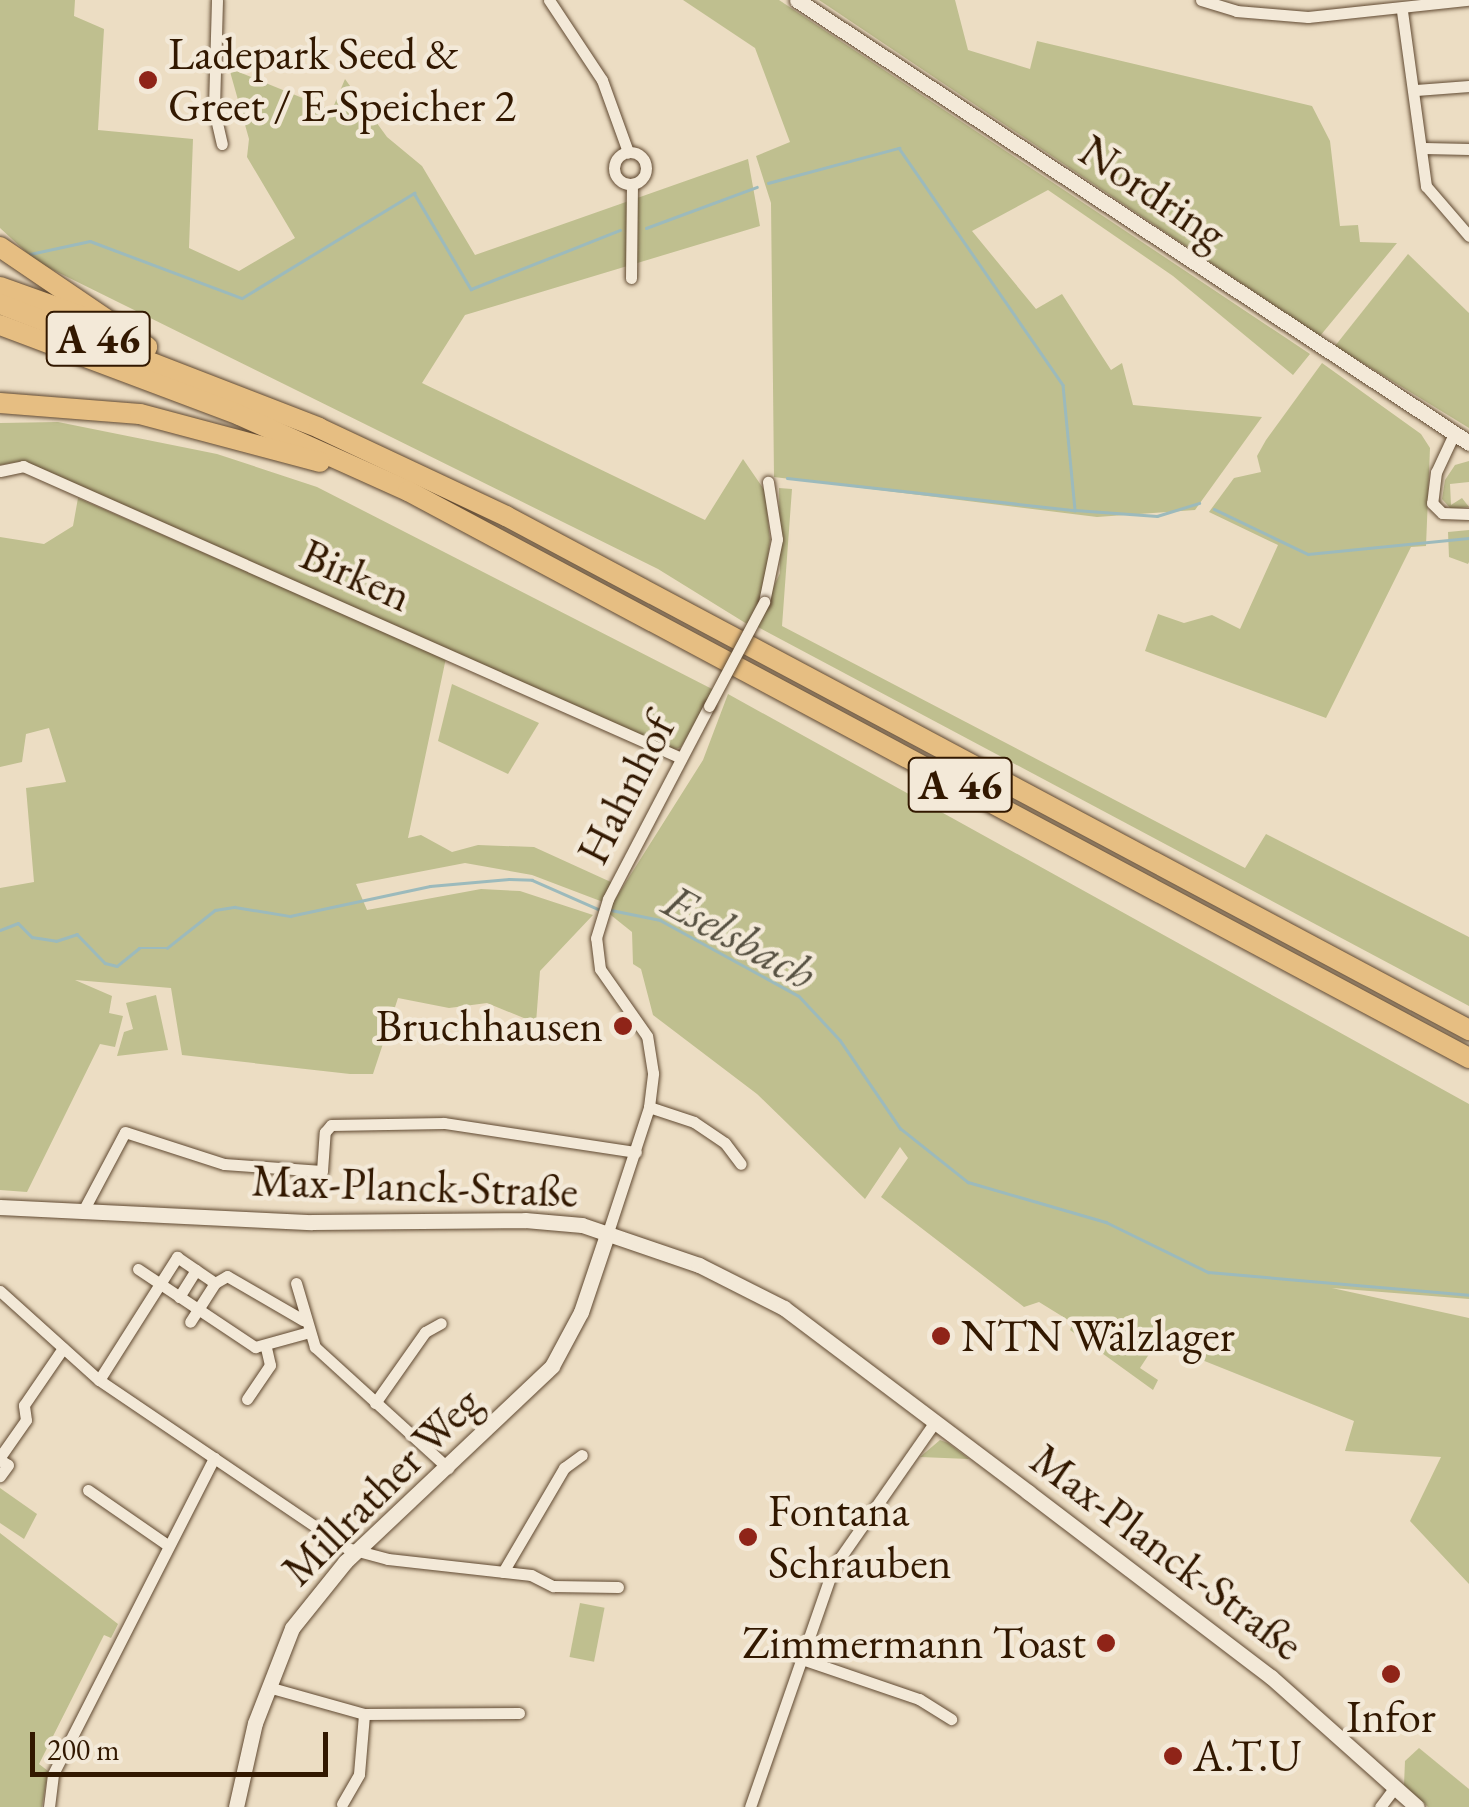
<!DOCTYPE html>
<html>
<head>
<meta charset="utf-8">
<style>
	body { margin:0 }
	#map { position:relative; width:1469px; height:1807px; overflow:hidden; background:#ecddc3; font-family:"EB Garamond",serif }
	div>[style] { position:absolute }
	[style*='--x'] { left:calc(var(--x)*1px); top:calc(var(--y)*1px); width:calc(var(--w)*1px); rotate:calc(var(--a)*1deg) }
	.green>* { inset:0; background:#bfbf8f; transform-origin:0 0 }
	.stream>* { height:2.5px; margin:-1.25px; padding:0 1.25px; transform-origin:1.25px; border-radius:1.25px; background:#9cbabc }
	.roads { filter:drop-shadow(0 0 2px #604931) drop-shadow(0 0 2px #604931) }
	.street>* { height:11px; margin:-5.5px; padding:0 5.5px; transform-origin:5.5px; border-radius:5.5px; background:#f3e9d8 }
	.street>.ring { margin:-5.5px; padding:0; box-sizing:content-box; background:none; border:11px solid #f3e9d8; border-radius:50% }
	.secondary>* { height:15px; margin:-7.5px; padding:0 7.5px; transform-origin:7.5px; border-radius:7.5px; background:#f3e9d8 }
	.highway>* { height:20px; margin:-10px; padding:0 10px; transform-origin:10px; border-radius:10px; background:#e6be82 }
	.bridges { filter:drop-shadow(0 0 2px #604931) drop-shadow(0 0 2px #604931) }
	.street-bridge>* { height:11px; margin:-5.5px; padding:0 5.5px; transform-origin:5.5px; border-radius:5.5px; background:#f3e9d8 }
	.dots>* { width:28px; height:28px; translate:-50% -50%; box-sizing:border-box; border:5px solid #f3e9d8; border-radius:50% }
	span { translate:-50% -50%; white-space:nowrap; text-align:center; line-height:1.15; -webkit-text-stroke:9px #f3e9d8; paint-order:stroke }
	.shield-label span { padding:2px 8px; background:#f3e9d8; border:2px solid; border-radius:8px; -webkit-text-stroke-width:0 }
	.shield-label { font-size:42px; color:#321800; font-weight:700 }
	.poi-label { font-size:45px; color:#321800 }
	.left { translate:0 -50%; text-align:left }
	.right { translate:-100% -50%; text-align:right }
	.street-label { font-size:45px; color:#321800 }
	.water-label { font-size:48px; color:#575142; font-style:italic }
	.scale { position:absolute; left:30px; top:1732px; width:298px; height:45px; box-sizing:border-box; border:5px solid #321800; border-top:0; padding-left:12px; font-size:30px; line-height:35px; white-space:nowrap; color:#321800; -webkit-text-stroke:8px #f3e9d8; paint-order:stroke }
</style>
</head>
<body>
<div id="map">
	<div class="green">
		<div style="clip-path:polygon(0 0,75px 0,74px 16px,104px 29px,98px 130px,193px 139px,189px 248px,239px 271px,295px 238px,247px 157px,249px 139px,229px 68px,332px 110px,345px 79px,387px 137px,422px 166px,475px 255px,748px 159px,760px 226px,465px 315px,422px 383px,705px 520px,743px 459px,765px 491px,770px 540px,764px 591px,747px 624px,658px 569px,37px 262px,0 228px)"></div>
		<div style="clip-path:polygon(683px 0,779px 0,1310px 354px,1293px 375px,1173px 276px,1048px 190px,972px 231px,1036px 309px,1062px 294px,1111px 370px,1122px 363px,1133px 405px,1262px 417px,1195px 510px,1097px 517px,774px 477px,771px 203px,756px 156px,790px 142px,755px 48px)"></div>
		<div style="clip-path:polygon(819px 0,955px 0,968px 50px,1030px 69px,1037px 41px,1312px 106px,1330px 141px,1340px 226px,1358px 225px,1360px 242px,1397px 243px,1320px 336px)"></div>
		<div style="clip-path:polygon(1408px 254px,1469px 313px,1469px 428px,1335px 346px)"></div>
		<div style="clip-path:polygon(1322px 363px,1421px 434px,1430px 448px,1426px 546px,1411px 547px,1326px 718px,1145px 651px,1158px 614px,1184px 623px,1212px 615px,1240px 629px,1278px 545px,1209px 512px,1234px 478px,1261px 472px,1257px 456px,1266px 440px)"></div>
		<div style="clip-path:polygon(58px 422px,217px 454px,317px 487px,714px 690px,681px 747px,671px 751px,22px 461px,0 465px,0 423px)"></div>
		<div style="clip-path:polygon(1469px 461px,1469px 482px,1450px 484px,1451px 505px,1462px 498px,1469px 507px,1451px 509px,1442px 499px,1445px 480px,1455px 465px)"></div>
		<div style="clip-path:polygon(779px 488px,792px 489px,782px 626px,1245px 868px,1266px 834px,1469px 937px,1469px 1006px,756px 626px,780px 573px)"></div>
		<div style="clip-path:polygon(78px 498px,446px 658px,408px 838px,421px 835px,452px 852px,478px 845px,534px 847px,613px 883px,603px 902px,532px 875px,465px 863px,356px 884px,367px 910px,481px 889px,520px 891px,593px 915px,540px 971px,536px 1023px,487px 1003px,449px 1008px,398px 998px,373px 1074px,350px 1074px,182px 1055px,171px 988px,75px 980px,112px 996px,109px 1013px,123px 1016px,115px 1047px,100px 1044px,27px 1192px,0 1190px,0 888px,34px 882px,26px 788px,66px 782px,49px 728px,26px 734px,22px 762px,0 767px,0 537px,44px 544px,73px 526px)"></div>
		<div style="clip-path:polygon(1469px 530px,1469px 562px,1468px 564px,1449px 557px,1448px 532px)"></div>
		<div style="clip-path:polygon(452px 684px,539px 723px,508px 774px,438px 741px)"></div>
		<div style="clip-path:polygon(728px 694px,1469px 1104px,1469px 1299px,1332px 1288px,1469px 1318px,1469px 1584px,1410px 1521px,1441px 1457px,1345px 1451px,1354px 1421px,1157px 1342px,1140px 1368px,1158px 1380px,1153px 1390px,1070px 1330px,1073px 1323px,1039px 1302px,1024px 1307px,881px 1197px,908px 1158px,900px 1147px,865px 1199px,757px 1094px,653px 1015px,641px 969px,633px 964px,632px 932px,607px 912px,703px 760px)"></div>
		<div style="clip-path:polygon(156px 995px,168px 1050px,117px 1056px,124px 1032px,133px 1029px,126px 1003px)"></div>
		<div style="clip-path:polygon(940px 1440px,948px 1443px,969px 1459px,920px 1457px)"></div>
		<div style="clip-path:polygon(0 1488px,37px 1514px,24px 1539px,0 1523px)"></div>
		<div style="clip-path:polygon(0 1533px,118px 1624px,111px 1638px,104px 1635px,39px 1764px,48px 1771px,42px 1807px,0 1807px)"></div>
		<div style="left:580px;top:1603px;width:25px;height:55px;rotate:11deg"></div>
		<div style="clip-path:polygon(1419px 1748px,1469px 1789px,1469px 1807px,1428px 1807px,1404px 1785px,1405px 1761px)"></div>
	</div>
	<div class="stream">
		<div style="--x:768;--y:183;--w:136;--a:-15"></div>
		<div style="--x:899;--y:148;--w:288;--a:55.3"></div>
		<div style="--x:1063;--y:385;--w:126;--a:84.5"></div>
		<div style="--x:1075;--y:510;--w:82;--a:4.2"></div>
		<div style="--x:1157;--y:516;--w:44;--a:-17.2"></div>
		<div style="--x:646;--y:228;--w:118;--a:-20.3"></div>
		<div style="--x:30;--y:254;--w:61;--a:-12.2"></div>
		<div style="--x:90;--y:241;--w:162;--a:20.6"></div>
		<div style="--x:242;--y:298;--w:202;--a:-31.4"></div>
		<div style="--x:414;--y:193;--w:112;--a:59.3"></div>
		<div style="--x:471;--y:289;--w:160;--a:-21.6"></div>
		<div style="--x:787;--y:478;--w:289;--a:6.4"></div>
		<div style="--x:1214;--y:509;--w:104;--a:25.6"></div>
		<div style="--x:1308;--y:554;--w:162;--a:-5.7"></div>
		<div style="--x:611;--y:910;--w:50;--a:11.5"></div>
		<div style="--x:660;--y:920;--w:158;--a:28.7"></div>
		<div style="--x:799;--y:996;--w:60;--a:47"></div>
		<div style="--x:840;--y:1040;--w:107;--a:55.7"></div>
		<div style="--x:900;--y:1128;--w:87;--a:38.5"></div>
		<div style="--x:968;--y:1182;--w:144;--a:16.2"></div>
		<div style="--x:1106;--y:1222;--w:114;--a:26.1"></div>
		<div style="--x:1208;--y:1272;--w:262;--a:5"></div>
		<div style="--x:0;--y:930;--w:19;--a:-21"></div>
		<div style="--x:18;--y:923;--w:20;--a:45"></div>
		<div style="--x:32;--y:937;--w:24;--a:9"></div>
		<div style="--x:56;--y:941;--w:22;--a:-18"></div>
		<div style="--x:77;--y:934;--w:40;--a:46"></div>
		<div style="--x:105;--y:963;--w:12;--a:14"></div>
		<div style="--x:117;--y:966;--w:28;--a:-39"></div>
		<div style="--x:139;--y:948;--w:28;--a:0"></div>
		<div style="--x:167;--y:948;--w:61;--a:-38.4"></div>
		<div style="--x:215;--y:910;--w:20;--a:-9"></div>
		<div style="--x:235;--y:907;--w:56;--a:9.3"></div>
		<div style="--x:290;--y:916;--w:143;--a:-12.1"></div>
		<div style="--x:430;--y:886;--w:79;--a:-5.1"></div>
		<div style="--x:509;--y:879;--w:23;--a:2"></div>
		<div style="--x:532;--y:880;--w:72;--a:23.7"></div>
	</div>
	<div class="roads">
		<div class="street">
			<div style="--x:217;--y:0;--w:110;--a:91.6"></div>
			<div style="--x:214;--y:110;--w:35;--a:77"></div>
			<div style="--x:549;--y:0;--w:96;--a:56.5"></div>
			<div style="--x:602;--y:80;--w:77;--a:70.1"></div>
			<div style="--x:1201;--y:0;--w:37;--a:17"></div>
			<div style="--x:1236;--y:11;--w:72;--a:4.8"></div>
			<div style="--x:1308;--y:17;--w:161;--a:-6.1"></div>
			<div style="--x:1402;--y:11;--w:177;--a:82.2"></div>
			<div style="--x:1426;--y:186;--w:66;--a:49.3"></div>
			<div style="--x:1416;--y:90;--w:53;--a:-4.3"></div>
			<div style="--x:1424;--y:148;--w:45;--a:1.3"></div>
			<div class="ring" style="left:614px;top:152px;width:21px;height:21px"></div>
			<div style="--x:631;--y:278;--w:94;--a:-89.4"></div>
			<div style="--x:1453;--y:436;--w:40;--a:115"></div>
			<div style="--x:1436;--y:472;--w:31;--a:97"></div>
			<div style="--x:1432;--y:503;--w:14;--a:45"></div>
			<div style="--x:1442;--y:513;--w:27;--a:2"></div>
			<div style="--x:0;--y:471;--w:24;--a:-12"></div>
			<div style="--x:23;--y:466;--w:720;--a:23.93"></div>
			<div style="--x:764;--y:602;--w:64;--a:-78.3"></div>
			<div style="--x:777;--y:539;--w:58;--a:-99"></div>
			<div style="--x:649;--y:1107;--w:47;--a:18.4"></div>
			<div style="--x:694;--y:1122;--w:37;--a:34"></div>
			<div style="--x:725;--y:1143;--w:26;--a:53"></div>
			<div style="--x:83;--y:1211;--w:89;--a:-62"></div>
			<div style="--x:125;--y:1132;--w:104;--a:17.9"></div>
			<div style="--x:224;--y:1164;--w:98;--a:4.1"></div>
			<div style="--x:322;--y:1171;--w:39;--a:-86"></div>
			<div style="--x:325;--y:1132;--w:9;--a:-49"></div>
			<div style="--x:331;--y:1125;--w:113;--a:-1"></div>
			<div style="--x:444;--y:1123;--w:194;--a:8.6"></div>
			<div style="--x:608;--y:1232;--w:132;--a:-71.8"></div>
			<div style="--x:649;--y:1107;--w:34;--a:-83"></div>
			<div style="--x:653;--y:1073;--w:37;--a:-99"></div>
			<div style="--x:647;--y:1036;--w:82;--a:-125"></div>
			<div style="--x:600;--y:969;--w:31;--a:-97"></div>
			<div style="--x:596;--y:938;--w:41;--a:-72.9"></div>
			<div style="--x:608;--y:899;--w:218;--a:-62.4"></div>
			<div style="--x:138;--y:1269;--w:141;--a:33.7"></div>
			<div style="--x:255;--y:1347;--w:53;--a:-15.4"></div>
			<div style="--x:215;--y:1283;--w:14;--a:-30"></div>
			<div style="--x:227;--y:1276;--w:88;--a:30.1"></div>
			<div style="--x:296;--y:1283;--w:67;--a:73.5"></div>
			<div style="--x:315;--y:1347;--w:180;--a:42.3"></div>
			<div style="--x:0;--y:1291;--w:133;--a:42"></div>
			<div style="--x:99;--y:1380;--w:300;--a:34.1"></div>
			<div style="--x:347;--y:1548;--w:42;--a:15"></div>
			<div style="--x:388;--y:1559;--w:144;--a:6.4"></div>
			<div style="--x:531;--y:1575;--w:25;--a:27"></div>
			<div style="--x:553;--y:1586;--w:65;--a:0.9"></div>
			<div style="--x:179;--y:1297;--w:32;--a:-58"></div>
			<div style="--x:99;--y:1380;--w:146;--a:-57.6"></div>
			<div style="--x:177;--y:1257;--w:46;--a:34.4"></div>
			<div style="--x:215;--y:1283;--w:46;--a:122.7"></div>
			<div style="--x:247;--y:1399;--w:41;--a:-55.9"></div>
			<div style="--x:270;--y:1365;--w:18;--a:-103"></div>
			<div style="--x:375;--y:1403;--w:87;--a:-54.8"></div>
			<div style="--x:425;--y:1332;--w:18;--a:-29"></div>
			<div style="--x:0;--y:1457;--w:45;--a:-54.9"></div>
			<div style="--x:26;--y:1420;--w:15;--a:-98"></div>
			<div style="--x:24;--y:1405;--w:69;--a:-55.6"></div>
			<div style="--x:0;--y:1460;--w:9;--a:32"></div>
			<div style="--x:8;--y:1465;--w:14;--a:126"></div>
			<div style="--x:88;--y:1490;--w:98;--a:34.7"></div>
			<div style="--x:503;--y:1572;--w:121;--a:-59.6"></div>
			<div style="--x:564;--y:1468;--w:22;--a:-36"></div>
			<div style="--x:799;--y:1658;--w:127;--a:18.9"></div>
			<div style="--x:919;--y:1699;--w:38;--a:32"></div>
			<div style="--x:268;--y:1687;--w:100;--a:15.7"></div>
			<div style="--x:364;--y:1714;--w:155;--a:-0.4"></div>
			<div style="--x:342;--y:1804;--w:34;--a:-60"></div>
			<div style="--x:359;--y:1774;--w:60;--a:-85.2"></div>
			<div style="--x:49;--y:1807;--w:33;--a:-83"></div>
			<div style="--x:53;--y:1774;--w:355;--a:-63"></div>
			<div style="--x:750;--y:1807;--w:253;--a:-70.8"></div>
			<div style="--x:833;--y:1568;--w:178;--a:-55.1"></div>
			<div style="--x:1380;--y:1807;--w:26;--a:-53"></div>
		</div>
		<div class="secondary">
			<div style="--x:797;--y:0;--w:805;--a:33.39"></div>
			<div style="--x:0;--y:1207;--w:312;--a:2.8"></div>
			<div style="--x:312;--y:1222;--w:213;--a:-0.5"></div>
			<div style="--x:525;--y:1220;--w:57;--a:5"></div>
			<div style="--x:582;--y:1225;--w:124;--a:18.9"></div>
			<div style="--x:699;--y:1265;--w:95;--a:26.8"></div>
			<div style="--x:784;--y:1308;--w:306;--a:37"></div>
			<div style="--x:1028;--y:1492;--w:305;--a:37.3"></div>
			<div style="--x:1271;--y:1677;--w:195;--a:41.7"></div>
			<div style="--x:236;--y:1807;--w:86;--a:-77.3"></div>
			<div style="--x:255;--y:1723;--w:102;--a:-68.7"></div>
			<div style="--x:292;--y:1628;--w:85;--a:-51.2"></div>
			<div style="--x:345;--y:1562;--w:285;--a:-43.4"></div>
			<div style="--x:552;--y:1366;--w:61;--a:-61.8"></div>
			<div style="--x:581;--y:1312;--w:84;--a:-71.4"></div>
		</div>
		<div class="highway">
			<div style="--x:0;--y:247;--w:178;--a:34.2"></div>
			<div style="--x:0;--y:287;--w:86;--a:19.7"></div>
			<div style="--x:0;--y:304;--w:342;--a:21.2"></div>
			<div style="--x:319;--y:428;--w:207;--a:25.2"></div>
			<div style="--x:506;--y:516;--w:1092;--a:28.09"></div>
			<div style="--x:0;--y:325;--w:255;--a:20.6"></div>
			<div style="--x:239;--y:415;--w:185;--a:24.2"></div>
			<div style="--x:408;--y:491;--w:1203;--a:28.12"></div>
			<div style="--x:0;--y:403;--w:140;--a:4.5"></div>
			<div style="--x:140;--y:414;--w:186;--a:14.9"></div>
		</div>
	</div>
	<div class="bridges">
		<div class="street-bridge">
			<div style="--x:709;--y:706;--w:118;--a:-62.1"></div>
		</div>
	</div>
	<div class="dots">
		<div style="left:148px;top:80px;background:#8f2418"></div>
		<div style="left:623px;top:1026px;background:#8f2418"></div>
		<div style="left:941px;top:1336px;background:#8f2418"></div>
		<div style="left:748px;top:1537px;background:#8f2418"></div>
		<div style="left:1106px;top:1643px;background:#8f2418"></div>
		<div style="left:1391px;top:1674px;background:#8f2418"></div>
		<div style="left:1173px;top:1756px;background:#8f2418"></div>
	</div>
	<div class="shield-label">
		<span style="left:98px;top:339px">A 46</span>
		<span style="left:960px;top:785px">A 46</span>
	</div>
	<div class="poi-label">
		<span class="left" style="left:168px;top:80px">Ladepark Seed &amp;<br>Greet / E-Speicher 2</span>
		<span class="right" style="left:603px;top:1026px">Bruchhausen</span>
		<span class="left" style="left:961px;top:1336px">NTN Wälzlager</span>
		<span class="left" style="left:768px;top:1537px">Fontana<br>Schrauben</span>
		<span class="right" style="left:1086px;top:1643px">Zimmermann Toast</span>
		<span style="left:1391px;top:1717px">Infor</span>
		<span class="left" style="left:1193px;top:1756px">A.T.U</span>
	</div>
	<div class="street-label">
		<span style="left:1153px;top:192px;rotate:34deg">Nordring</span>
		<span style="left:356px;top:575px;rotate:24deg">Birken</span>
		<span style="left:626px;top:789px;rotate:-63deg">Hahnhof</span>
		<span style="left:415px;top:1186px;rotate:2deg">Max-Planck-Straße</span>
		<span style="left:381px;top:1486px;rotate:-45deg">Millrather Weg</span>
		<span style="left:1167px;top:1552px;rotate:37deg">Max-Planck-Straße</span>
	</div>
	<div class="water-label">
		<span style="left:740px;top:937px;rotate:29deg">Eselsbach</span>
	</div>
	<div class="scale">200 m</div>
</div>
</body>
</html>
